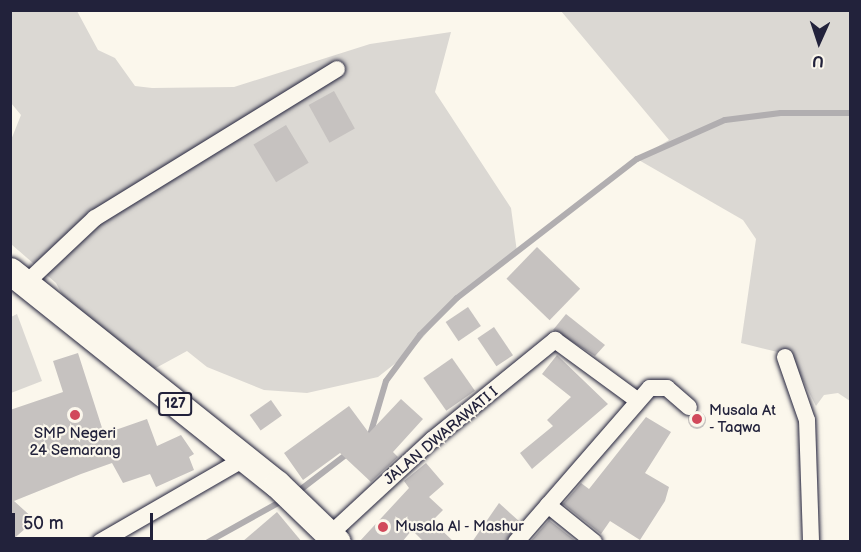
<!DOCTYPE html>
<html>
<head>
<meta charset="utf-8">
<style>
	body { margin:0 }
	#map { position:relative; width:861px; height:552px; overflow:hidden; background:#fbf7ec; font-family:"Balsamiq Sans",sans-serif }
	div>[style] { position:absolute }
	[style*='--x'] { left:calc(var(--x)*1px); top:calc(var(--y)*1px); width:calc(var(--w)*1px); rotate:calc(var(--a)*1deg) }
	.green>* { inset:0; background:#dbd8d3 }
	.stream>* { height:6px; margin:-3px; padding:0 3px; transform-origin:3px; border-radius:3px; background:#b1aeb0 }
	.building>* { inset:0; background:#c6c2c0; transform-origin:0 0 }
	.round { border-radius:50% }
	.roads { filter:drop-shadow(0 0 2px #22223b) drop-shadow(0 0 2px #22223b) }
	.street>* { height:16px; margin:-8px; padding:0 8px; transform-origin:8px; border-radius:8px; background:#fbf7ec }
	.primary>* { height:27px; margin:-13.5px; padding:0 13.5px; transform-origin:13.5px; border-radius:13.5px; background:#fbf7ec }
	.dots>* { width:16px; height:16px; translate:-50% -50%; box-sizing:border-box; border:3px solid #fbf7ec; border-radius:50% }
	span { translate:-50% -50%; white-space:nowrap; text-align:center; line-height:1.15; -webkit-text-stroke:4.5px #fbf7ec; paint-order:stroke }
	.shield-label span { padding:2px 4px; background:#fbf7ec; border:2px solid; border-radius:4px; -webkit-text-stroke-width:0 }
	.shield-label { font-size:14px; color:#22223b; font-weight:700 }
	.poi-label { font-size:15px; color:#22223b }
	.left { translate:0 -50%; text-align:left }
	.street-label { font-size:15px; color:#22223b }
	.frame { position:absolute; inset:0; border:12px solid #22223b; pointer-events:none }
	.north { position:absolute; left:789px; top:12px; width:60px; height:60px; -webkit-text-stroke:4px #fbf7ec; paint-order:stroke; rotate:183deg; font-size:16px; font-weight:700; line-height:24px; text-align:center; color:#22223b }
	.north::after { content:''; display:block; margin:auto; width:21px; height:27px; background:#22223b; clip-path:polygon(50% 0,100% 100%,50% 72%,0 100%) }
	.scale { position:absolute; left:12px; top:513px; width:141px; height:27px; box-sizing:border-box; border:3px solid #22223b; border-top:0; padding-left:8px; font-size:18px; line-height:21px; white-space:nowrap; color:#22223b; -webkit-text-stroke:4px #fbf7ec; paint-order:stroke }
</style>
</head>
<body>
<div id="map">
	<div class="green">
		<div style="clip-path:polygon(11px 10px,77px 11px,98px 50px,115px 58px,135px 86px,152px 88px,234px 87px,370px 44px,451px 32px,435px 92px,511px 208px,517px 252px,457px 298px,411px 351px,378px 377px,307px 393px,264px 390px,207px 367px,187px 351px,154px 369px,70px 309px,56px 283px,11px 244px,11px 140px,21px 115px,11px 103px)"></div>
		<div style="clip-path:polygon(561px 11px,850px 11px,850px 401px,838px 393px,824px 395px,816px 406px,790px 355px,741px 343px,756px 239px,743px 220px,637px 159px,669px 140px)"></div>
		<div style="clip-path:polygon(17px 314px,42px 381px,11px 393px,11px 317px)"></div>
	</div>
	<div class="stream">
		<div style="--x:370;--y:435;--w:56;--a:-73.5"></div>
		<div style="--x:386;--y:381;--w:57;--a:-53.5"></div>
		<div style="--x:420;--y:335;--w:52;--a:-45"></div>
		<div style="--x:457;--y:298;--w:227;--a:-37.7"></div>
		<div style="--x:637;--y:159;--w:96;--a:-23.9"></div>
		<div style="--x:725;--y:120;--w:56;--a:-7.1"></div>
		<div style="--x:781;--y:113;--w:69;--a:0"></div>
		<div style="--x:300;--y:490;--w:61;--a:-37.6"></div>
		<div style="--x:208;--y:542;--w:82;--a:-29.1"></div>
	</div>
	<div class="building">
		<div style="left:334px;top:91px;width:43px;height:29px;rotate:61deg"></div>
		<div style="left:286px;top:125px;width:44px;height:38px;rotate:59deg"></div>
		<div style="left:537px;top:247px;width:60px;height:44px;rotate:44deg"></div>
		<div style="left:468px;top:307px;width:23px;height:27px;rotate:56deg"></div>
		<div style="clip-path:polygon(566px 314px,605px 345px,595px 356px,553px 330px)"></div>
		<div style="left:494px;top:327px;width:34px;height:20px;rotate:56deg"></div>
		<div style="clip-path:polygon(78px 353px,104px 434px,147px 419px,157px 446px,181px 435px,194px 454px,189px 457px,194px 470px,156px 487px,150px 474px,123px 483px,112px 463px,81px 474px,14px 501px,35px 520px,10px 542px,10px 410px,63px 392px,53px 361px)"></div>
		<div style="clip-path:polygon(557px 355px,608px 404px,532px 469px,520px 453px,553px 426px,547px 420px,571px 397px,542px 374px)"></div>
		<div style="left:452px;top:358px;width:40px;height:35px;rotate:55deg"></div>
		<div style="clip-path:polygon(401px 399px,423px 419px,393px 452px,398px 457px,371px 482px,340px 453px,303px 480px,284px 453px,349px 406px,369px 433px)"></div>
		<div style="left:271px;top:400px;width:19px;height:26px;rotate:55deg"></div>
		<div class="round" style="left:688px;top:411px;width:18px;height:18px"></div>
		<div style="clip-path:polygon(646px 417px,671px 432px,645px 473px,669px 487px,665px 501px,640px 540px,610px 521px,601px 534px,563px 504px,581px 483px,589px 489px)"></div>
		<div style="clip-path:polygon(426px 463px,444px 484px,429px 497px,443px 510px,432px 521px,454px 542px,424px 542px,412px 530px,402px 542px,359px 542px,409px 488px,404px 481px)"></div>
		<div style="clip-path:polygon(499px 503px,520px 522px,506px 542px,472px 542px)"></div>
		<div style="clip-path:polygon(277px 512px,302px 542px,242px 542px)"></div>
		<div style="clip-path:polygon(549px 520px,577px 542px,530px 542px)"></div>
	</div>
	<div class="roads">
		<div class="street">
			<div style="--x:25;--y:284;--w:96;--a:-43.3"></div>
			<div style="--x:95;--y:218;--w:284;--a:-31.6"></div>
			<div style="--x:785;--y:357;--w:67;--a:70.8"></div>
			<div style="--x:807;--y:420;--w:122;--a:88.1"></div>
			<div style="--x:548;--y:505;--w:59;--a:38.8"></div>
			<div style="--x:325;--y:539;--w:146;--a:-42.8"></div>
			<div style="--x:432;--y:440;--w:159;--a:-39.1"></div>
			<div style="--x:555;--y:340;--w:102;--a:36.2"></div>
			<div style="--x:100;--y:542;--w:166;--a:-30"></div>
			<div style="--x:516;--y:542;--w:204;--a:-49"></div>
			<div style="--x:650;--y:388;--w:17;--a:0"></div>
			<div style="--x:667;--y:388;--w:29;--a:41"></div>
		</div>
		<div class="primary">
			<div style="--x:10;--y:271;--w:342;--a:38.6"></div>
			<div style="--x:277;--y:484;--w:83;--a:44"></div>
		</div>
	</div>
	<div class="dots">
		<div style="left:75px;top:415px;background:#d1495b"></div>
		<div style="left:697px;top:419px;background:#d1495b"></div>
		<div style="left:383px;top:527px;background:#d1495b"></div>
	</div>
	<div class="shield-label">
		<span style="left:175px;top:404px">127</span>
	</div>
	<div class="poi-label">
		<span class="left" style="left:709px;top:419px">Musala At<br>- Taqwa</span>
		<span style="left:75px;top:442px">SMP Negeri<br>24 Semarang</span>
		<span class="left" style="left:395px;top:527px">Musala Al - Mashur</span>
	</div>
	<div class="street-label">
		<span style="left:441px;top:436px;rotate:-40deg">JALAN DWARAWATI I</span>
	</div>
	<div class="frame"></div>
	<div class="north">U</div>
	<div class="scale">50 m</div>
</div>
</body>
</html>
